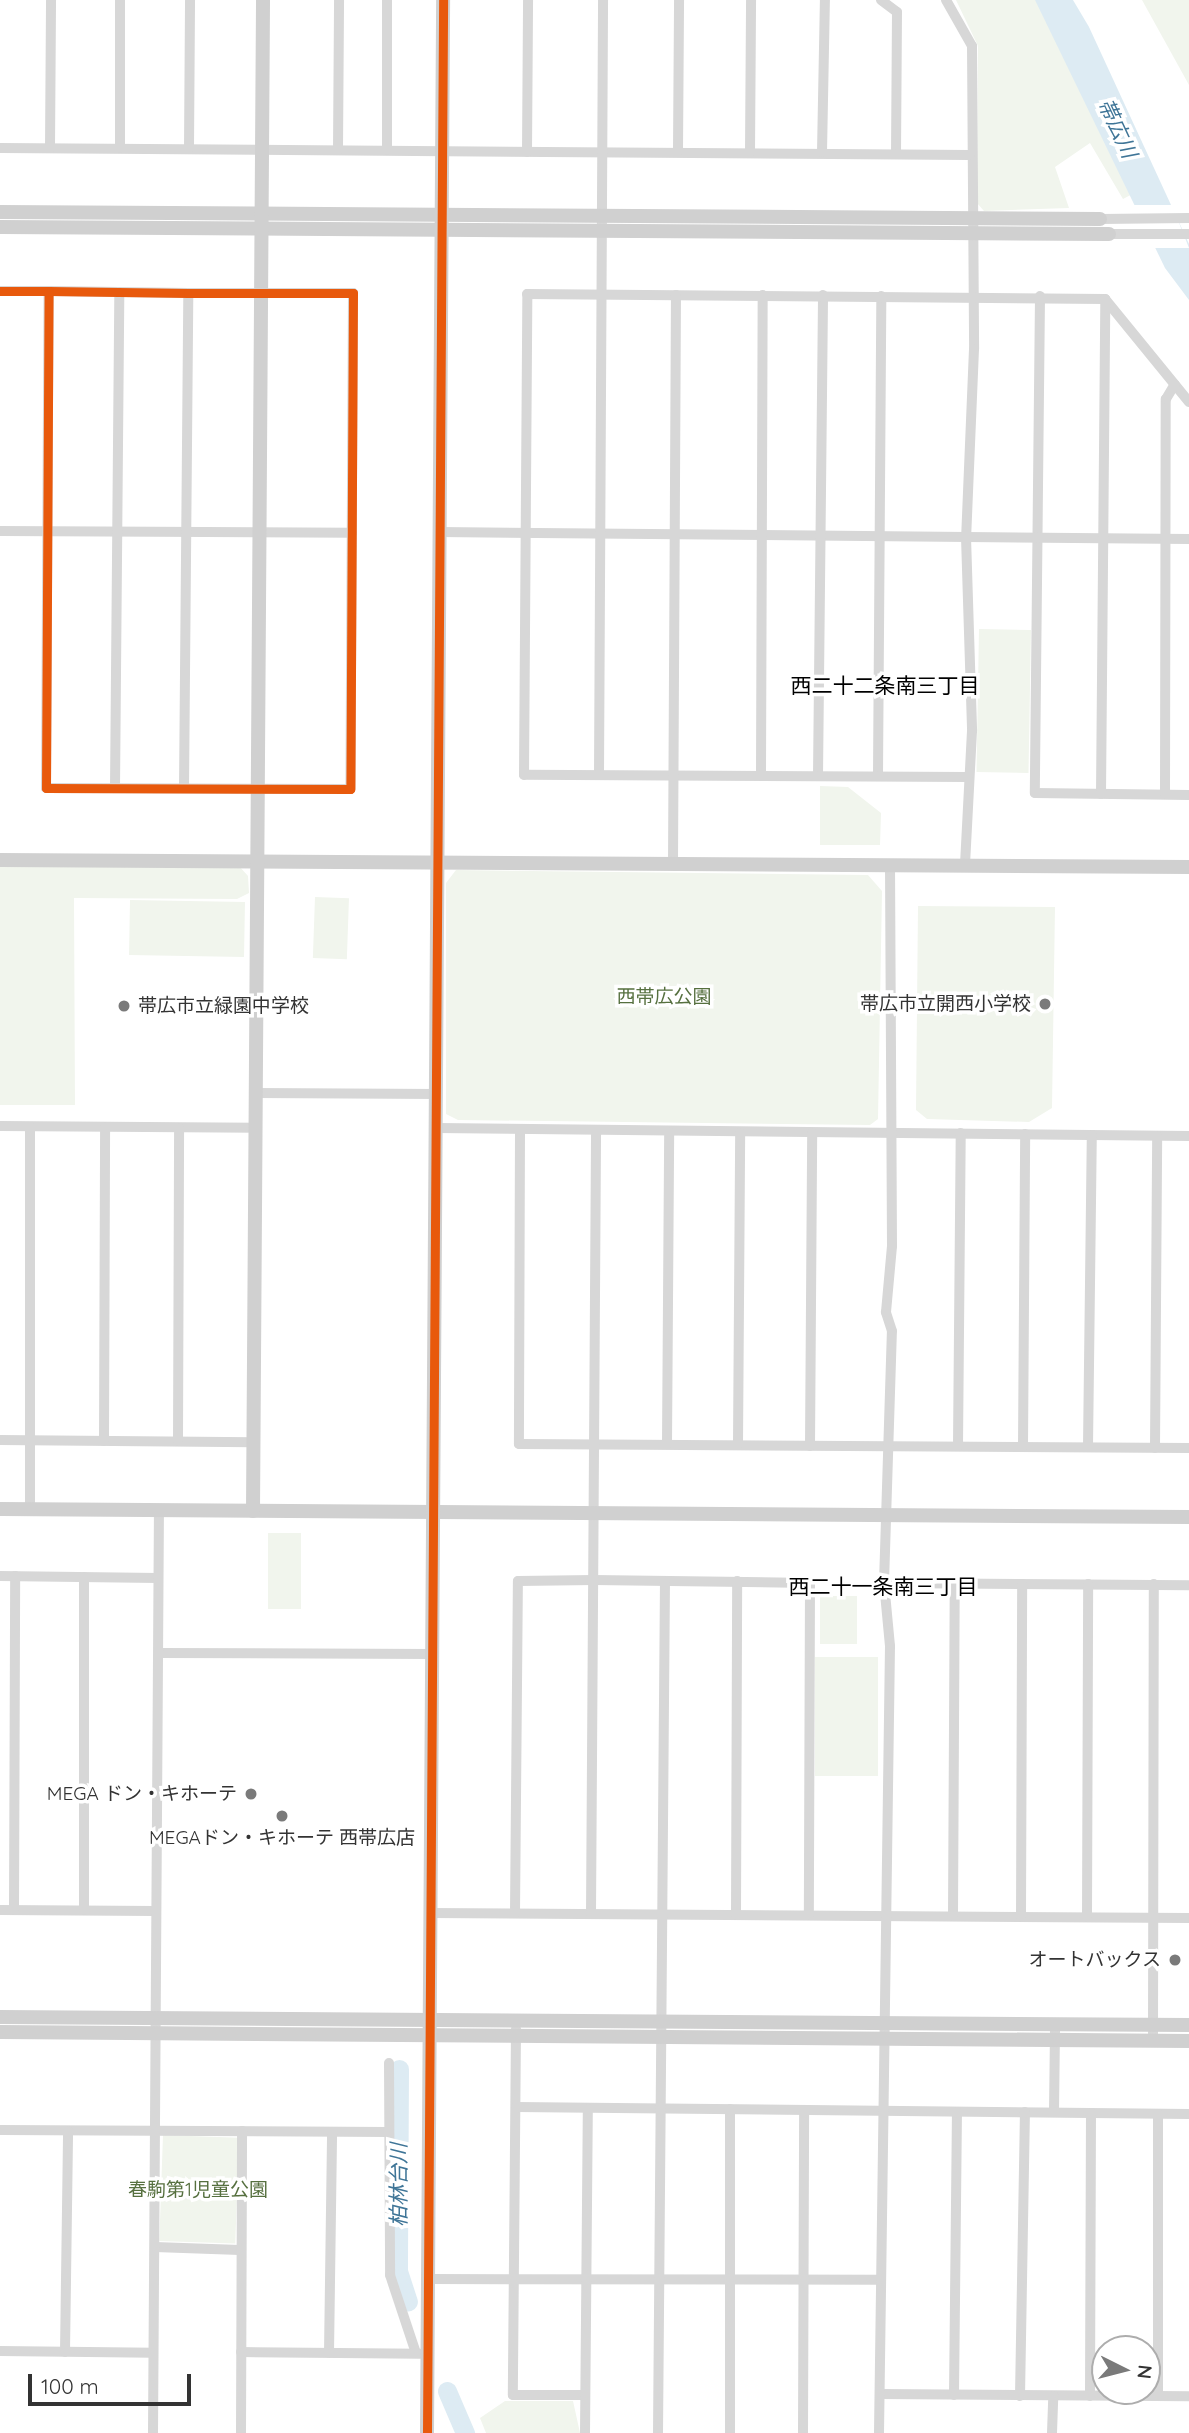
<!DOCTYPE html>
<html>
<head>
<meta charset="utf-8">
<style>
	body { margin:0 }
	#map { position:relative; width:1189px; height:2433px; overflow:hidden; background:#fff; font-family:Quicksand,"Noto Sans JP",sans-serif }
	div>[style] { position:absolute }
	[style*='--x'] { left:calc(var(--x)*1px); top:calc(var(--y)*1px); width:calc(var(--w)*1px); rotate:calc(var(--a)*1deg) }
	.green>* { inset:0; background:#f1f5ed; transform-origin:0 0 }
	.water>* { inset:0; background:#ddebf3 }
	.pier>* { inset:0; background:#fff }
	.river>* { height:19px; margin:-9.5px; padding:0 9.5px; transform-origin:9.5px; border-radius:9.5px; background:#ddebf3 }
	.street>* { height:10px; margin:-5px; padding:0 5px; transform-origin:5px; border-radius:5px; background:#d7d7d7 }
	.secondary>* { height:14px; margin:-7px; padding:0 7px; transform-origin:7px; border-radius:7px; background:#d0d0d0 }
	.cycleway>* { height:9px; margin:-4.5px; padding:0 4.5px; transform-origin:4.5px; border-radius:4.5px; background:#e8590c }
	.dots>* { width:19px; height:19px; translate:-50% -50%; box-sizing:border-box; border:4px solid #fff; border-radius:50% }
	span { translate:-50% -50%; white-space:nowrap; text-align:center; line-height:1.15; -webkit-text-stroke:7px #fff; paint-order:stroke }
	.park-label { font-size:19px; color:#56703f }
	.poi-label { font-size:19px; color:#333 }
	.right { translate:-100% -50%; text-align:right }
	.left { translate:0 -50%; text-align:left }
	.water-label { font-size:21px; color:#3f7597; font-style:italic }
	.neighbourhood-label { font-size:21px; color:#000 }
	.north { position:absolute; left:1091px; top:2335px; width:70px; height:70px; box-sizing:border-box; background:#fff; border:2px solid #adadad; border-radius:50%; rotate:96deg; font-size:19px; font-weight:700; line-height:28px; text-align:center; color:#333 }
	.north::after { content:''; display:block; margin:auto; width:24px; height:32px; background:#7a7a7a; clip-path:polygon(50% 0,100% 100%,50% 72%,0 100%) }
	.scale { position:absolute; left:28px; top:2374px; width:163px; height:32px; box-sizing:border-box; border:4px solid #333; border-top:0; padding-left:9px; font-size:21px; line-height:24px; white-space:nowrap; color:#333; -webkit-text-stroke:5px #fff; paint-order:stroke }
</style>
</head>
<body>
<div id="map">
	<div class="green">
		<div style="clip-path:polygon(956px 0,1045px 0,1140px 190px,1123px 199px,1090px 143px,1055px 167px,1069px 208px,984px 211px,977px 203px,978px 46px)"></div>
		<div style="clip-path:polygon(1142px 0,1189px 0,1189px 85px)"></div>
		<div style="left:979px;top:629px;width:52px;height:143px;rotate:1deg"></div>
		<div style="clip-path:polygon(820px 786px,848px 787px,881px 813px,880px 845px,820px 845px)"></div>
		<div style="clip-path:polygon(239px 866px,248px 876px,249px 893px,237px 899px,74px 898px,75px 1105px,0 1105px,0 867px)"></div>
		<div style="clip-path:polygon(456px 870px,868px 875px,882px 891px,878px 1119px,870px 1125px,458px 1120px,446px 1114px,446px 883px)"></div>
		<div style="left:315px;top:897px;width:34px;height:61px;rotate:2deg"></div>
		<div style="left:130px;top:900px;width:115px;height:55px;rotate:1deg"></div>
		<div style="clip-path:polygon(918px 906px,1055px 907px,1052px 1108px,1029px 1122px,927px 1119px,916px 1110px)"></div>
		<div style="left:268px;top:1533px;width:33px;height:76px"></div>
		<div style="left:820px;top:1596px;width:37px;height:48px"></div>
		<div style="left:815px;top:1657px;width:63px;height:119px"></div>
		<div style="left:163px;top:2135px;width:76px;height:106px;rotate:2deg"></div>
		<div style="clip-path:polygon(505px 2401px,573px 2401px,580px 2433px,486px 2433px,480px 2418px)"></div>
	</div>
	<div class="water">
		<div style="clip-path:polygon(1035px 0,1073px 0,1089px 27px,1189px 244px,1189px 300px,1165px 268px)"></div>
	</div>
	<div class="pier">
		<div style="clip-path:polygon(1131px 205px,1172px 205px,1189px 248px,1152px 248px)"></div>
	</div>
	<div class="river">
		<div style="--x:399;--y:2069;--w:202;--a:90.3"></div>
		<div style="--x:398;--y:2271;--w:32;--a:72"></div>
		<div style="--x:447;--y:2391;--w:46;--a:66.8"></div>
	</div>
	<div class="street">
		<div style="--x:881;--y:0;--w:20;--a:37"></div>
		<div style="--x:897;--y:12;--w:142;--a:90.4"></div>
		<div style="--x:946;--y:0;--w:53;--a:60.5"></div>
		<div style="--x:972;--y:46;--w:303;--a:89.6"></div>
		<div style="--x:974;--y:349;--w:188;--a:92.4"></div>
		<div style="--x:966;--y:537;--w:194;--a:88.2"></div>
		<div style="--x:972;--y:731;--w:135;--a:93"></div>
		<div style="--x:0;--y:148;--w:970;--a:0.41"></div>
		<div style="--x:50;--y:148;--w:148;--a:-89.6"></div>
		<div style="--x:120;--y:148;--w:148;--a:-90"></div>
		<div style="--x:189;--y:148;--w:148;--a:-89.6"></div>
		<div style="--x:338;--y:150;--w:150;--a:-89.6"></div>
		<div style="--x:387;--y:150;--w:150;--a:-90"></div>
		<div style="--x:678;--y:151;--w:151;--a:-89.6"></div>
		<div style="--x:527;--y:152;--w:152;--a:-89.6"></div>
		<div style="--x:750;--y:152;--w:152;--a:-89.6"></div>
		<div style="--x:822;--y:152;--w:152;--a:-88.9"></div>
		<div style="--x:1100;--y:219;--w:89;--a:-0.6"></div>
		<div style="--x:1109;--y:234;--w:80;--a:0"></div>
		<div style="--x:0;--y:291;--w:49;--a:0"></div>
		<div style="--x:49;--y:291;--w:139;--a:0.8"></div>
		<div style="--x:188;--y:293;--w:165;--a:0"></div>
		<div style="--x:353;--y:293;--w:496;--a:90.3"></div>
		<div style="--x:350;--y:789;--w:304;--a:-179.8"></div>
		<div style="--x:46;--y:788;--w:497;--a:-89.7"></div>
		<div style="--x:1040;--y:296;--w:497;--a:90.6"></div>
		<div style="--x:1035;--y:793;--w:154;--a:0.7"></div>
		<div style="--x:0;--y:531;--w:352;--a:0.3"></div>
		<div style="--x:440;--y:532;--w:749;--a:0.54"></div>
		<div style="--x:599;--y:774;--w:774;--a:-89.7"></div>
		<div style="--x:761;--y:775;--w:480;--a:-89.8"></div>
		<div style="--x:878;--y:775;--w:479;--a:-89.6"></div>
		<div style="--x:818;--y:776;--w:481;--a:-89.4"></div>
		<div style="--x:968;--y:777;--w:444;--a:-179.7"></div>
		<div style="--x:524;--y:775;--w:481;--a:-89.6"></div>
		<div style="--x:527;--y:294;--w:578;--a:0.5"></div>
		<div style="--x:1105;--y:299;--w:133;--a:50.8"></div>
		<div style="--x:115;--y:788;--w:496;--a:-89.5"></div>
		<div style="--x:184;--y:788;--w:495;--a:-89.5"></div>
		<div style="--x:1101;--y:794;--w:495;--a:-89.5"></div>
		<div style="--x:1165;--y:794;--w:395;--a:-89.9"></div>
		<div style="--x:1166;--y:399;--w:17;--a:-59"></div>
		<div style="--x:673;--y:864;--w:569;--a:-89.7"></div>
		<div style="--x:256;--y:1093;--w:181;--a:0.3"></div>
		<div style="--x:0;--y:1126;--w:256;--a:0.4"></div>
		<div style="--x:437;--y:1128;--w:752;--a:0.61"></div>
		<div style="--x:520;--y:1131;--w:313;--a:90.2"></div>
		<div style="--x:519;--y:1444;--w:670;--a:0.34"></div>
		<div style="--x:0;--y:1440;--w:254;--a:0.5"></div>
		<div style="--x:104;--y:1441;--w:314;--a:-89.8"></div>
		<div style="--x:178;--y:1441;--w:313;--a:-89.8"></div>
		<div style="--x:667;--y:1444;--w:312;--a:-89.6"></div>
		<div style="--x:738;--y:1444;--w:311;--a:-89.6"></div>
		<div style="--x:810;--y:1446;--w:313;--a:-89.6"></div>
		<div style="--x:958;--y:1446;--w:313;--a:-89.5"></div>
		<div style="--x:1023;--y:1446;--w:312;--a:-89.6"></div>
		<div style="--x:1088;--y:1447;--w:312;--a:-89.3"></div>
		<div style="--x:1155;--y:1448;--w:312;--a:-89.6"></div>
		<div style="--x:30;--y:1510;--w:383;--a:-90"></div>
		<div style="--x:0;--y:1576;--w:158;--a:0.7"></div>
		<div style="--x:884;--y:1583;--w:305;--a:0.4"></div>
		<div style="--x:159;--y:1653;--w:273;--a:0.2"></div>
		<div style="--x:0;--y:1910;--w:156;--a:0.4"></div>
		<div style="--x:14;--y:1910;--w:334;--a:-89.8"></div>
		<div style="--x:84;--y:1910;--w:333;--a:-90"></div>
		<div style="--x:431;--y:1913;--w:758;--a:0.38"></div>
		<div style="--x:515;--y:1913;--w:332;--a:-89.5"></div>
		<div style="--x:518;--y:1581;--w:76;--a:-0.8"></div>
		<div style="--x:594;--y:1580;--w:216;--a:0.8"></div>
		<div style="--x:810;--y:1583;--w:332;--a:90.2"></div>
		<div style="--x:591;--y:1914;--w:782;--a:-89.63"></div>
		<div style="--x:736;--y:1915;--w:334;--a:-89.8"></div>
		<div style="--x:953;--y:1916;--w:333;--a:-89.7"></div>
		<div style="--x:1021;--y:1917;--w:333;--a:-89.8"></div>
		<div style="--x:1087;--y:1917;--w:333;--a:-89.8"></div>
		<div style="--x:516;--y:2029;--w:366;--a:90.5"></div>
		<div style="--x:513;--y:2395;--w:72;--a:0"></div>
		<div style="--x:1153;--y:2041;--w:457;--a:-89.9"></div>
		<div style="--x:389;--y:2063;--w:212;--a:89.7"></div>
		<div style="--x:390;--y:2275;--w:82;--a:71.6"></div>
		<div style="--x:516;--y:2107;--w:673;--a:0.6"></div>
		<div style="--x:1054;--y:2112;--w:87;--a:-89.3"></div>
		<div style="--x:1158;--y:2114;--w:282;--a:90"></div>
		<div style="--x:0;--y:2130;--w:389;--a:0.3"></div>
		<div style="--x:155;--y:2247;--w:85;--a:2"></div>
		<div style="--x:428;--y:2279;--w:453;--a:0.1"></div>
		<div style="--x:0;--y:2351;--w:153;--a:0.7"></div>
		<div style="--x:65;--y:2352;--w:221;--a:-89.2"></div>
		<div style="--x:241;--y:2352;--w:179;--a:0.6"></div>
		<div style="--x:329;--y:2353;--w:220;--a:-89.2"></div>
		<div style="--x:880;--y:2394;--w:309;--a:0.4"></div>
		<div style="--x:954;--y:2395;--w:283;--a:-89.4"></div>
		<div style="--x:1020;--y:2396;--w:284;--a:-89"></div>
		<div style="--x:1090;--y:2396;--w:283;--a:-89.8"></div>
		<div style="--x:153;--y:2433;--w:923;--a:-89.63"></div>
		<div style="--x:241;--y:2433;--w:302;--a:-89.8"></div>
		<div style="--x:585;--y:2433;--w:324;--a:-89.5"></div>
		<div style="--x:658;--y:2433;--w:852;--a:-89.53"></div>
		<div style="--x:730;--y:2433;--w:324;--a:-90"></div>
		<div style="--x:803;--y:2433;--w:322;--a:-89.8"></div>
		<div style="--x:879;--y:2433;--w:787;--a:-89.2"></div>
		<div style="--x:890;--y:1646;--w:63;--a:-95.4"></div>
		<div style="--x:884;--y:1583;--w:252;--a:-88.2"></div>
		<div style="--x:892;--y:1331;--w:20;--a:-108"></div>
		<div style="--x:886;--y:1312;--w:66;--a:-84.8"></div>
		<div style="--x:892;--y:1246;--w:382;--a:-90.3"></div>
		<div style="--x:1052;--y:2433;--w:37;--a:-88"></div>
	</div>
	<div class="secondary">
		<div style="--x:0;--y:212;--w:1100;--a:0.36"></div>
		<div style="--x:0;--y:227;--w:1109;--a:0.36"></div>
		<div style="--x:0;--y:860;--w:1189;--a:0.34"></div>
		<div style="--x:0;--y:1509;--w:1189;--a:0.39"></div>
		<div style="--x:253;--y:1511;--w:1511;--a:-89.62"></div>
		<div style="--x:0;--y:2017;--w:1189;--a:0.39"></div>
		<div style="--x:0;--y:2032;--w:1189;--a:0.43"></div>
		<div style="--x:427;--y:2433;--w:2433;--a:-89.62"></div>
	</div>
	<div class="cycleway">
		<div style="--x:0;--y:291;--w:49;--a:0"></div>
		<div style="--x:49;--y:291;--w:139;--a:0.8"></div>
		<div style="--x:188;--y:293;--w:165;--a:0"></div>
		<div style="--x:353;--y:293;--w:496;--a:90.3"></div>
		<div style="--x:350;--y:789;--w:304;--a:-179.8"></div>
		<div style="--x:46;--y:788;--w:497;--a:-89.7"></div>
		<div style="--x:427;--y:2433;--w:2433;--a:-89.62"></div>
	</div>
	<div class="dots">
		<div style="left:1045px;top:1004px;background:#7a7a7a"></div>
		<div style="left:124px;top:1006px;background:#7a7a7a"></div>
		<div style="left:251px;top:1794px;background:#7a7a7a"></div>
		<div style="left:282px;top:1816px;background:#7a7a7a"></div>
		<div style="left:1175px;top:1960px;background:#7a7a7a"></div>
	</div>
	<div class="park-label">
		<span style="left:664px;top:997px">西帯広公園</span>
		<span style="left:198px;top:2190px">春駒第1児童公園</span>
	</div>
	<div class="poi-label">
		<span class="right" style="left:1031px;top:1004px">帯広市立開西小学校</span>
		<span class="left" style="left:138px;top:1006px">帯広市立緑園中学校</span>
		<span class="right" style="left:237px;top:1794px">MEGA ドン・キホーテ</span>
		<span style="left:282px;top:1838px">MEGAドン・キホーテ 西帯広店</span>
		<span class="right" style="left:1161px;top:1960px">オートバックス</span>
	</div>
	<div class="water-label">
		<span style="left:1118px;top:128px;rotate:65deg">帯広川</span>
		<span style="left:398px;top:2185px;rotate:-90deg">柏林台川</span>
	</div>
	<div class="neighbourhood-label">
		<span style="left:885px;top:685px">西二十二条南三丁目</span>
		<span style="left:883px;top:1586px">西二十一条南三丁目</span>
	</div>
	<div class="north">N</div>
	<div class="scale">100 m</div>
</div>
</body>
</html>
